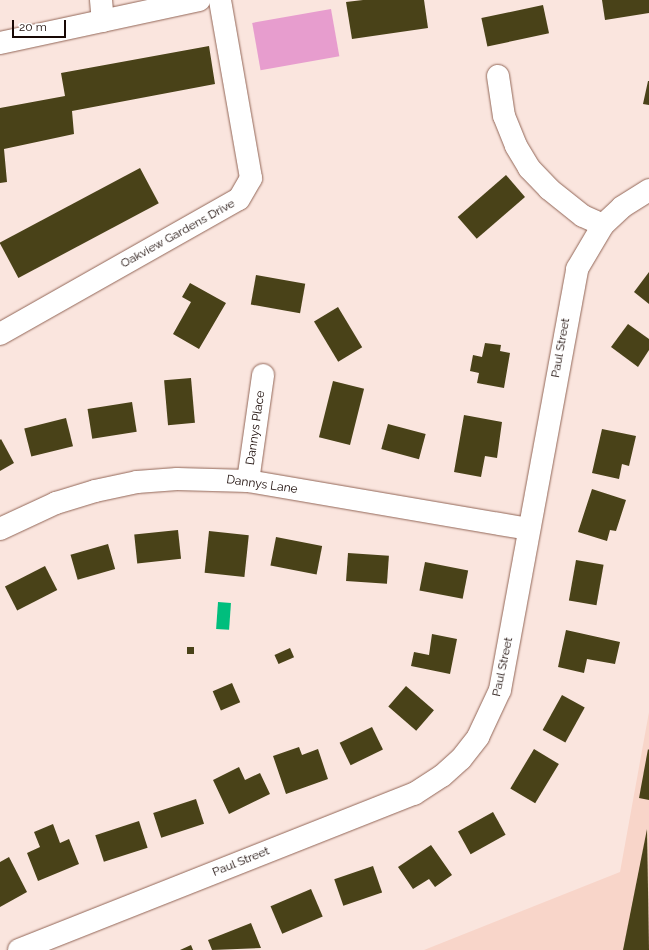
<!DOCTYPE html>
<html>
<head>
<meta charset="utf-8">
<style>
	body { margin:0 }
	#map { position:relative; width:649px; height:950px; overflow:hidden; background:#fae5de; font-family:Raleway,sans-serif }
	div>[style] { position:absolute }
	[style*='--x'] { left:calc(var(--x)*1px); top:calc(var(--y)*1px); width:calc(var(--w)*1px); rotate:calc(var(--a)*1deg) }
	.built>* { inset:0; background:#f8d5c9 }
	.green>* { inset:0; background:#e79dce; transform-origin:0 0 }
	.water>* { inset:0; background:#00be7d; transform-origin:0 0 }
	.building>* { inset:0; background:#494218; transform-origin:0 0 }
	.roads { filter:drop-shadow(0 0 1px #926657) drop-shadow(0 0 1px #926657) }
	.minor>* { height:22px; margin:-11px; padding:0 11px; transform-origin:11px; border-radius:11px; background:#fff }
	span { translate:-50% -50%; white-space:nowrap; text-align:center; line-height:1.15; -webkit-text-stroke:4px #fff; paint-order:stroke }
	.street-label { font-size:12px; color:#180804 }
	.scale { position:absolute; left:12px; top:20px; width:54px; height:18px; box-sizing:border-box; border:2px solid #180804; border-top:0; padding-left:5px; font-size:12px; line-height:14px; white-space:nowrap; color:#180804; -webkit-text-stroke:3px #fff; paint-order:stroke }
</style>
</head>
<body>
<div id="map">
	<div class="built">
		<div style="clip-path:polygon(649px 712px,649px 950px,424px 950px,620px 872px)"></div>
	</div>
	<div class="green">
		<div style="left:331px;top:9px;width:48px;height:80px;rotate:80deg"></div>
	</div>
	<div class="water">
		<div style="left:218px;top:602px;width:13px;height:27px;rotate:4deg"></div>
	</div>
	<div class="building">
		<div style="clip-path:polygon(363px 0,424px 0,428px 28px,352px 39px,346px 2px)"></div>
		<div style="clip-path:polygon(602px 0,649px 0,649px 13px,605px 20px)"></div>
		<div style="left:543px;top:5px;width:29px;height:63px;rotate:78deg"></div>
		<div style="clip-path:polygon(209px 46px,215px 84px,72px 111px,74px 134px,4px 149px,7px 182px,0 183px,0 108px,65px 96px,61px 73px)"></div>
		<div style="clip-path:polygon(648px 81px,649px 81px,649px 105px,643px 104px)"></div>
		<div style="left:140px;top:168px;width:40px;height:159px;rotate:62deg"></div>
		<div style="left:506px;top:175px;width:29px;height:64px;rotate:49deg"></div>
		<div style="clip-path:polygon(649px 272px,649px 304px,634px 292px)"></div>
		<div style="left:256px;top:275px;width:50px;height:30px;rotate:10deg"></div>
		<div style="clip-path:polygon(190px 283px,226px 303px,199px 349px,173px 334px,191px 302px,182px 297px)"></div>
		<div style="left:338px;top:307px;width:47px;height:28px;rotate:59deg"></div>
		<div style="clip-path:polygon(628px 324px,649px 339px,649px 350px,638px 367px,611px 347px)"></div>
		<div style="clip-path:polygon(485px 343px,501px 345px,500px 351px,510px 353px,504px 388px,477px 383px,479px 373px,470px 371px,473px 355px,482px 357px)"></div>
		<div style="left:191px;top:378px;width:45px;height:27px;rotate:85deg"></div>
		<div style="left:333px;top:381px;width:32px;height:58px;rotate:14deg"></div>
		<div style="left:132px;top:402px;width:30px;height:45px;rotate:81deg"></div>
		<div style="clip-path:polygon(464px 415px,502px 422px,497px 458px,485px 456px,481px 477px,454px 472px)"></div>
		<div style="left:66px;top:418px;width:29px;height:43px;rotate:76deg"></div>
		<div style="left:388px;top:424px;width:39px;height:26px;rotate:15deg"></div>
		<div style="clip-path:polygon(602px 429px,636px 436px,629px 466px,622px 464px,619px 479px,592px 473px)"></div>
		<div style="clip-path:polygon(1px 439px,14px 463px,0 471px,0 440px)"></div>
		<div style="clip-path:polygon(592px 489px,626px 500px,616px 531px,610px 530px,607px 541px,578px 532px)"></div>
		<div style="left:178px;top:530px;width:29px;height:44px;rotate:84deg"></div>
		<div style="left:209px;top:531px;width:40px;height:42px;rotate:6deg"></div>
		<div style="left:276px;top:537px;width:47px;height:29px;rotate:11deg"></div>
		<div style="left:108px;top:544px;width:26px;height:39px;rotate:74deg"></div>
		<div style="left:348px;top:553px;width:41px;height:28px;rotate:4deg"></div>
		<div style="left:576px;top:560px;width:28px;height:41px;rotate:10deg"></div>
		<div style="left:425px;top:562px;width:44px;height:29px;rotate:11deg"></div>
		<div style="left:45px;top:566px;width:27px;height:45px;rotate:63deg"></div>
		<div style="clip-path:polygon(566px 630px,620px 642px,615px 664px,587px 659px,584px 673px,558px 667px)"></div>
		<div style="clip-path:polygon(432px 634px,457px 639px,450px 674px,411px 666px,414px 652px,429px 655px)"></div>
		<div style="left:187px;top:647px;width:7px;height:7px"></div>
		<div style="left:290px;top:648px;width:10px;height:17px;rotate:66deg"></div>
		<div style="left:232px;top:683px;width:21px;height:21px;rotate:67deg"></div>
		<div style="left:406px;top:686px;width:37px;height:27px;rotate:41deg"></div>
		<div style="left:562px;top:695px;width:26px;height:40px;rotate:29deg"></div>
		<div style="left:372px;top:727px;width:25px;height:36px;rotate:64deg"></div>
		<div style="clip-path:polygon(299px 747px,302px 755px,318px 749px,328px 779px,286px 794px,273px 756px)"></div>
		<div style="left:534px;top:749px;width:29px;height:46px;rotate:31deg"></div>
		<div style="clip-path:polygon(648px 749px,649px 750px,649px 800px,639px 798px)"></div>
		<div style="clip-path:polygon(239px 767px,245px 780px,260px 773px,270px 794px,229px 814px,213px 780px)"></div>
		<div style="left:196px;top:799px;width:26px;height:45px;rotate:72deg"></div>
		<div style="left:493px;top:812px;width:26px;height:40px;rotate:61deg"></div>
		<div style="left:139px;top:821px;width:28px;height:46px;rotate:72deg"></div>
		<div style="clip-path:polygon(53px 824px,60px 843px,69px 839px,79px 864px,38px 881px,27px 853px,40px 847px,34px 832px)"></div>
		<div style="clip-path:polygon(647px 829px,649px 950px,623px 950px)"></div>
		<div style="clip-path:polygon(431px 845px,452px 875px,435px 887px,429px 879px,413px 889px,398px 867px)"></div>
		<div style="clip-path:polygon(9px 857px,27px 892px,0 907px,0 862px)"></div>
		<div style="left:373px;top:866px;width:28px;height:41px;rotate:71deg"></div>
		<div style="left:311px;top:889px;width:30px;height:44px;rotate:67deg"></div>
		<div style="clip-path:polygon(251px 923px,261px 948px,212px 950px,208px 940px)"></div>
		<div style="clip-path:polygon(191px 945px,193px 950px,180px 950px)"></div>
	</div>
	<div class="roads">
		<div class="minor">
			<div style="--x:101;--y:0;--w:21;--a:85"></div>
			<div style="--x:0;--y:43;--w:204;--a:-12.2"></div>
			<div style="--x:498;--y:76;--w:40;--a:81.5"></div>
			<div style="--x:504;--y:116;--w:32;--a:68"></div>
			<div style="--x:516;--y:146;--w:26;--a:59"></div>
			<div style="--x:529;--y:168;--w:29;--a:46"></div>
			<div style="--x:549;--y:189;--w:43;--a:38.5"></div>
			<div style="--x:583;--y:216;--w:22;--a:24"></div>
			<div style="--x:0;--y:334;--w:274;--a:-29.5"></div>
			<div style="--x:239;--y:199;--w:24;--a:-60"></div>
			<div style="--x:251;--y:178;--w:181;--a:-99.9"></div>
			<div style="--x:248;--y:481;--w:107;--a:-81.9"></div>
			<div style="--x:0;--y:529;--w:62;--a:-24.9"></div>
			<div style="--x:56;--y:503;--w:41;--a:-17.1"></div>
			<div style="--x:95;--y:491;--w:43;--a:-12.1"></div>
			<div style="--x:137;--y:482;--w:40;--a:-4.3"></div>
			<div style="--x:177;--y:479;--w:71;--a:1.6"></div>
			<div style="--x:248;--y:481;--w:285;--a:9.7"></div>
			<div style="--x:19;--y:950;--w:425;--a:-21.6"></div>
			<div style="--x:414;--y:794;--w:33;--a:-33"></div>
			<div style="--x:442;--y:776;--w:25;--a:-42"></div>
			<div style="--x:461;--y:759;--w:28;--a:-52"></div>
			<div style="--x:478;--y:737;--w:52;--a:-64.9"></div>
			<div style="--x:500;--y:690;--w:428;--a:-79.6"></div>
			<div style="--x:577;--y:269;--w:51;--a:-59.4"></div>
			<div style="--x:603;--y:225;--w:26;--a:-43"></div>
			<div style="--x:622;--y:207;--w:32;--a:-32"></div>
		</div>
	</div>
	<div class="street-label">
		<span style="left:178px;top:234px;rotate:-29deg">Oakview Gardens Drive</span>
		<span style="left:561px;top:348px;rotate:-80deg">Paul Street</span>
		<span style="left:256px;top:428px;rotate:-82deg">Dannys Place</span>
		<span style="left:262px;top:485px;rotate:8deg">Dannys Lane</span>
		<span style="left:503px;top:667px;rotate:-78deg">Paul Street</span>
		<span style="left:241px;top:862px;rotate:-22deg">Paul Street</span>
	</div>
	<div class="scale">20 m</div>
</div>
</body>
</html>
